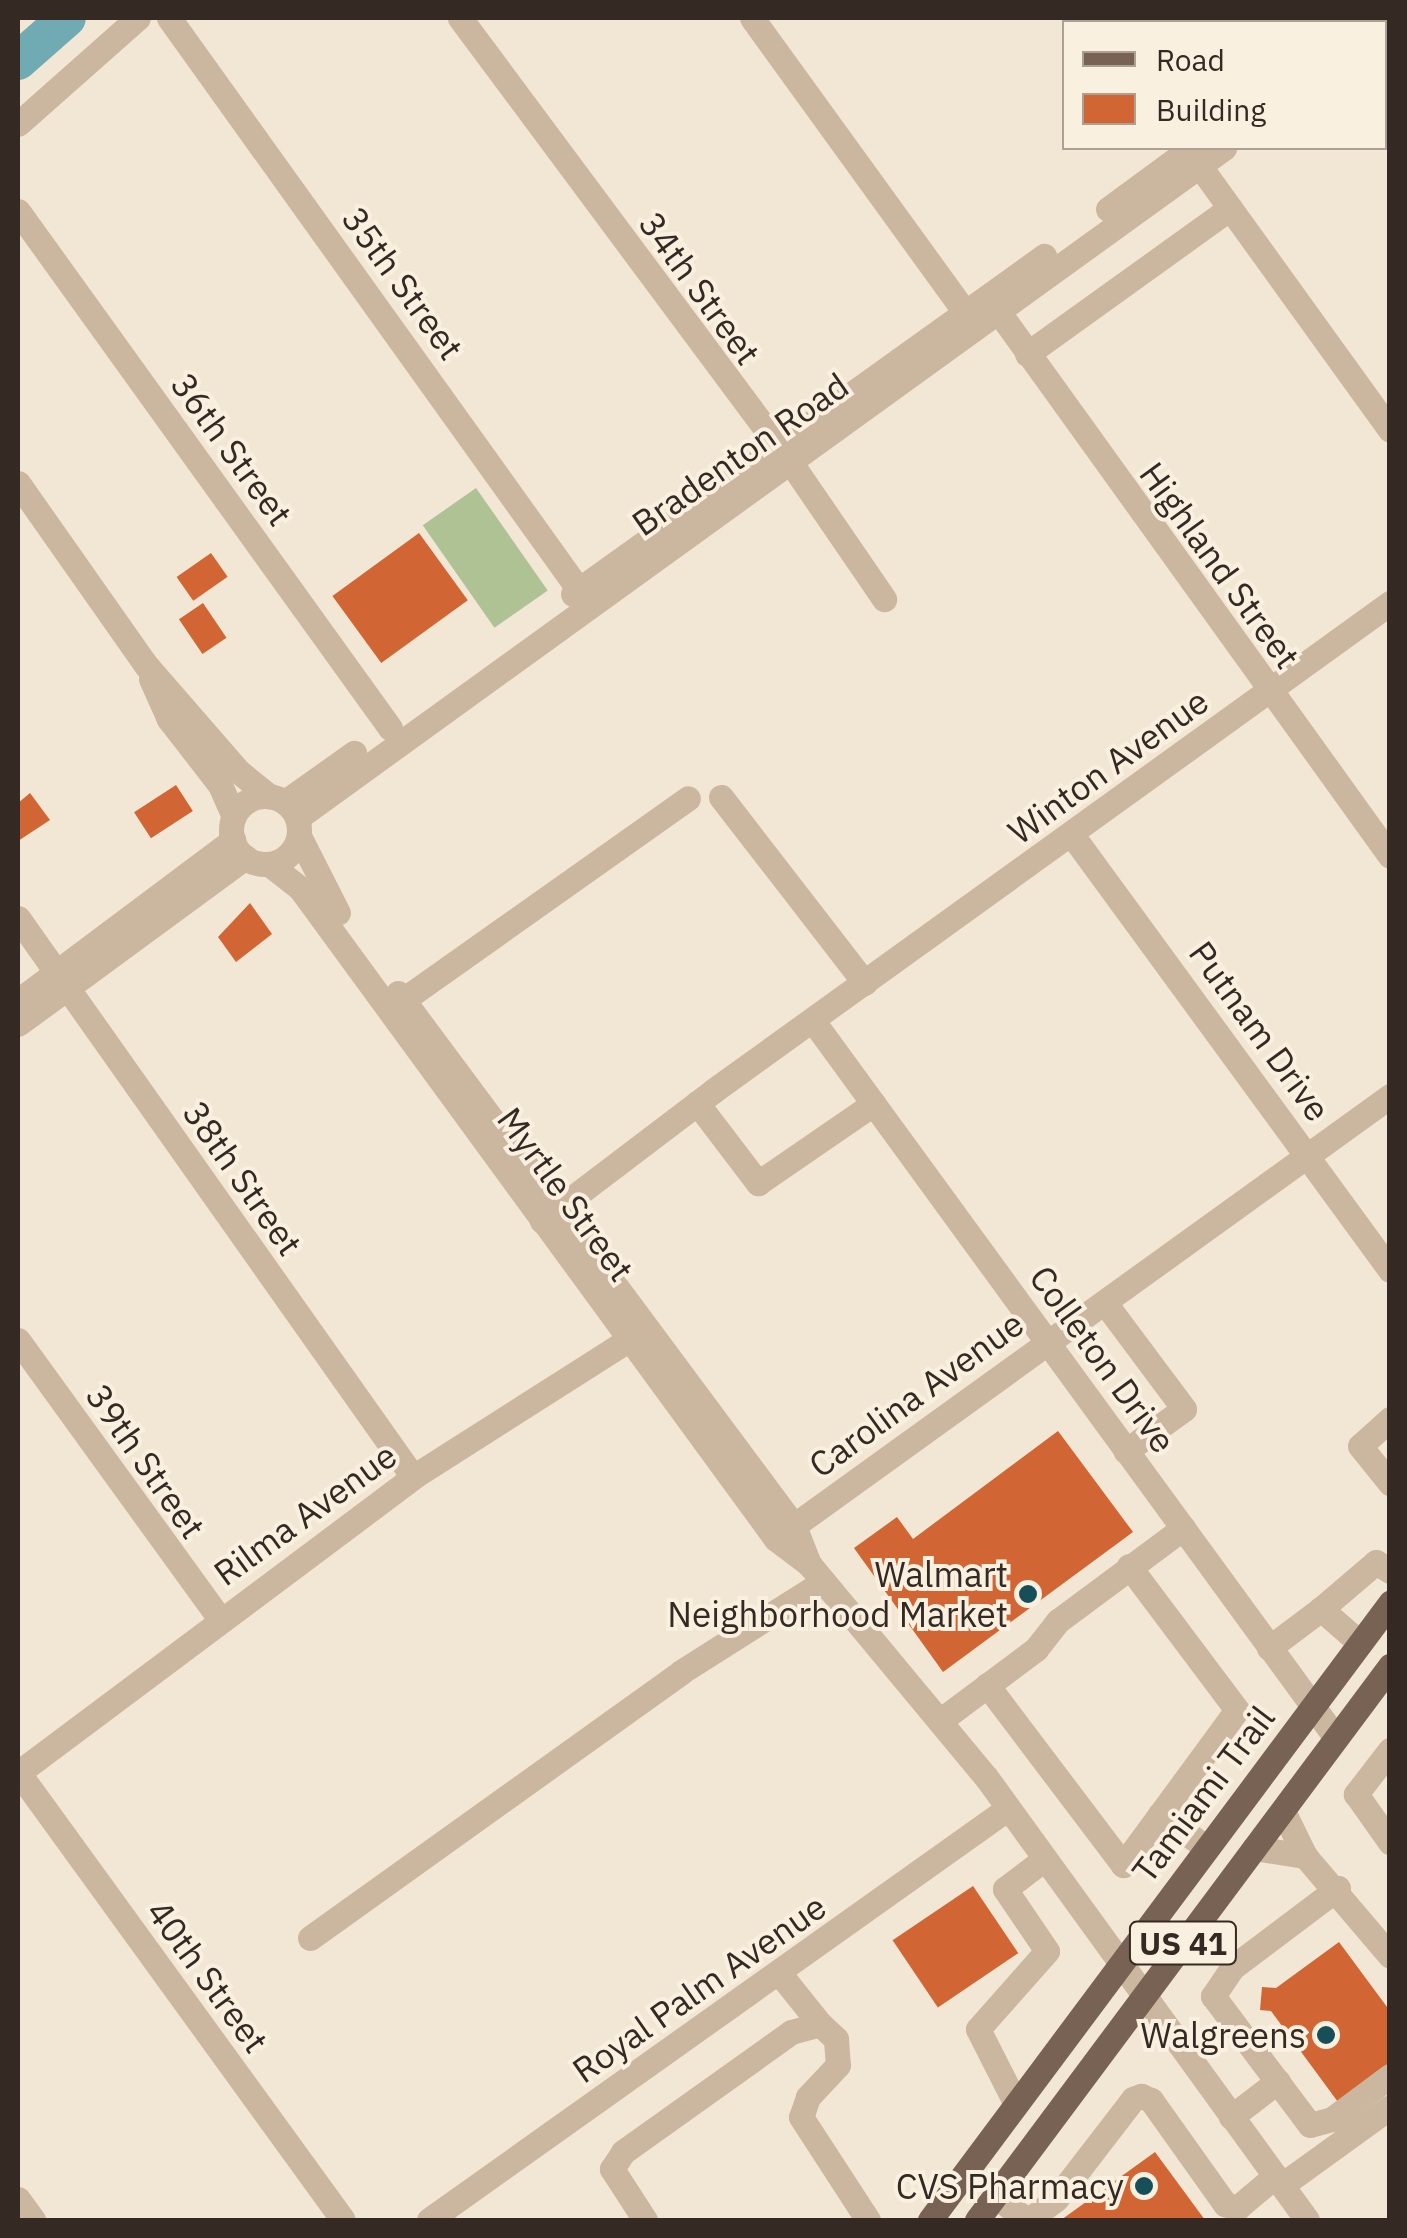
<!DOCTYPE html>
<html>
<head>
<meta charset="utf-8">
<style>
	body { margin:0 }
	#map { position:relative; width:1407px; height:2238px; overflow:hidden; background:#f2e6d4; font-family:"IBM Plex Sans",sans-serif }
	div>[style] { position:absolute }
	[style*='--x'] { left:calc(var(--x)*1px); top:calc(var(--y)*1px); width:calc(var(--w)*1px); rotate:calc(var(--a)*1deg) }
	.green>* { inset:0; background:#afc293; transform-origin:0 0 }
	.river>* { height:38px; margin:-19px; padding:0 19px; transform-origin:19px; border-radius:19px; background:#70aab2 }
	.building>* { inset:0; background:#d16533; transform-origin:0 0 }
	.minor>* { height:25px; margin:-12.5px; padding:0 12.5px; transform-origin:12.5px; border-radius:12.5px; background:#cbb69f }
	.minor>.ring { margin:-12.5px; padding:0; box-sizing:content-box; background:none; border:25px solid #cbb69f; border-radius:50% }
	.major>* { height:25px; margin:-12.5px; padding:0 12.5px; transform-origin:12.5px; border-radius:12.5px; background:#776253 }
	.dots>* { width:28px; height:28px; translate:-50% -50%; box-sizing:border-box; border:5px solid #faf0e0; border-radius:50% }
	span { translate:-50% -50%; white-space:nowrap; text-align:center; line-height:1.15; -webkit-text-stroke:8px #faf0e0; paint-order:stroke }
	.shield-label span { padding:2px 8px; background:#faf0e0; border:2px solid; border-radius:8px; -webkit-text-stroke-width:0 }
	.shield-label { font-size:32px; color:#342a23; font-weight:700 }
	.street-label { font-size:35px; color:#342a23 }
	.poi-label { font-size:35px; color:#342a23 }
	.right { translate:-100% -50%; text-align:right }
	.frame { position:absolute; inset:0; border:20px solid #342a23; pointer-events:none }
	.legend { position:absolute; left:1062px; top:20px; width:325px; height:130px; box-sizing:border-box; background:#faf0e0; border:2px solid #aba194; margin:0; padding:12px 18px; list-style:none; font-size:30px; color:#342a23 }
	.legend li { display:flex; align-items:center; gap:20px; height:50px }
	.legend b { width:50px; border:2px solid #aba194 }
</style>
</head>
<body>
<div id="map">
	<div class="green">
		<div style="left:476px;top:488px;width:125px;height:65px;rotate:55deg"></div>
	</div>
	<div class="river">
		<div style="--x:18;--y:61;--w:65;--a:-41.3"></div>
	</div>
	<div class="building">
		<div style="left:419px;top:533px;width:83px;height:107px;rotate:54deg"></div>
		<div style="left:211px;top:553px;width:29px;height:42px;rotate:55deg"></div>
		<div style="left:203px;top:603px;width:42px;height:29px;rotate:56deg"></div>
		<div style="left:176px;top:785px;width:31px;height:50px;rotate:57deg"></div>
		<div style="clip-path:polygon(30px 793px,50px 820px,18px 841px,18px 803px)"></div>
		<div style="clip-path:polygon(250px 903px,272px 934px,236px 962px,218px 937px)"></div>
		<div style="clip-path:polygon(1058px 1431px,1133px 1532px,943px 1672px,854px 1548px,897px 1517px,913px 1539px)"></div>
		<div style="left:973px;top:1886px;width:81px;height:97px;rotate:56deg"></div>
		<div style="clip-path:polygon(1339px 1942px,1390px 2011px,1390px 2064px,1338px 2102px,1271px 2011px,1260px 2010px,1262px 1987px,1276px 1988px)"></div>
		<div style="clip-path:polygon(1155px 2152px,1205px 2220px,1061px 2220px)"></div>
	</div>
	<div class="minor">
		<div style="--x:169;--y:18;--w:704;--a:54.37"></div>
		<div style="--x:460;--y:18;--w:555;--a:53.36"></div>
		<div style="--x:791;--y:463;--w:165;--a:55.6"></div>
		<div style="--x:752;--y:18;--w:363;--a:54.1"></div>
		<div style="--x:1091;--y:18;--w:5;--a:53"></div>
		<div style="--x:1367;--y:22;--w:8;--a:-30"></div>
		<div style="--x:1384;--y:48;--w:7;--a:34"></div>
		<div style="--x:18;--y:124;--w:160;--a:-41.5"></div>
		<div style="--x:1191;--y:154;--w:340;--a:54.2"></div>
		<div style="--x:1108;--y:209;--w:103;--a:-36.3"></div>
		<div style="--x:18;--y:211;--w:637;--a:54.26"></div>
		<div style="--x:998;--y:311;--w:671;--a:54.27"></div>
		<div style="--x:1027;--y:354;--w:250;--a:-35.7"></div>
		<div style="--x:18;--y:483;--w:223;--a:54.9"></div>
		<div style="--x:146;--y:665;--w:140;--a:49"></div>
		<div style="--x:238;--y:771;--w:40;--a:39"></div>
		<div style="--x:573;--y:594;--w:580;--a:-35.66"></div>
		<div style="--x:151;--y:679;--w:44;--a:65.8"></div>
		<div style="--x:169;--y:719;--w:83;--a:52.3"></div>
		<div style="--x:220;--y:785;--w:34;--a:66"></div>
		<div class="ring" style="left:231px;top:796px;width:43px;height:43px"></div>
		<div style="--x:721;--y:797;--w:235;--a:52.3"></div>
		<div style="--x:285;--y:802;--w:85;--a:-35.4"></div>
		<div style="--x:297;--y:818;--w:1144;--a:-35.86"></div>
		<div style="--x:1072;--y:835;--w:539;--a:53.83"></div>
		<div style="--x:299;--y:836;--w:86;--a:63.1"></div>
		<div style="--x:269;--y:864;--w:39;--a:38"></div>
		<div style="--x:300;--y:888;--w:806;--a:53.83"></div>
		<div style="--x:776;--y:1539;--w:41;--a:37.1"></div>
		<div style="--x:809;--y:1564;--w:277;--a:50.3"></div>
		<div style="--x:986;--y:1777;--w:547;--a:54.07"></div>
		<div style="--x:18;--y:918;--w:684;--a:54.75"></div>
		<div style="--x:398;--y:993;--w:664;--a:53.39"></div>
		<div style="--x:794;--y:1526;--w:41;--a:68.5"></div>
		<div style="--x:403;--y:1000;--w:349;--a:-35.3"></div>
		<div style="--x:18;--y:1001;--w:269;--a:-36.8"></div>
		<div style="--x:813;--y:1021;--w:887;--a:53.89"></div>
		<div style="--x:18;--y:1024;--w:282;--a:-36.3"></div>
		<div style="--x:697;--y:1103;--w:101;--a:52.7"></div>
		<div style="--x:758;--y:1183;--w:140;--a:-34.5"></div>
		<div style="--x:542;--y:1221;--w:215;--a:-37.2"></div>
		<div style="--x:713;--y:1091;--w:835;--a:-35.79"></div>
		<div style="--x:1105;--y:1303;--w:132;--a:53.3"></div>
		<div style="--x:1184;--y:1409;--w:72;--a:144.1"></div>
		<div style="--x:18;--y:1340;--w:346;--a:54.1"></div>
		<div style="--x:1390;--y:1419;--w:40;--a:138"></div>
		<div style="--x:1360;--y:1446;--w:48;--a:51"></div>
		<div style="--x:781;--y:1535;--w:751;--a:-35.79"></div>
		<div style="--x:1360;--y:1643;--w:52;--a:-138.9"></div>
		<div style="--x:1321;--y:1609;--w:72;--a:-40.5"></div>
		<div style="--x:1376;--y:1562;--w:17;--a:33"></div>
		<div style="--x:1269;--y:1648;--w:65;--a:-36.9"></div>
		<div style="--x:987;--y:1685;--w:226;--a:52.9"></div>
		<div style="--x:1123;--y:1865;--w:192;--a:-53.7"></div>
		<div style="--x:1237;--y:1710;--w:180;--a:-126.9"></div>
		<div style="--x:941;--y:1720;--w:119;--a:-36.8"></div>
		<div style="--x:1036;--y:1649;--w:36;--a:-52"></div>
		<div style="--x:1058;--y:1621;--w:156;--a:-36.6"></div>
		<div style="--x:1390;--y:1750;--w:56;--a:127.7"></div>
		<div style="--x:1356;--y:1794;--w:59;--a:54.7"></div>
		<div style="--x:18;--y:1772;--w:553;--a:54.04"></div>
		<div style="--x:18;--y:1773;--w:494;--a:-36.8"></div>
		<div style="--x:413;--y:1477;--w:270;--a:-32.5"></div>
		<div style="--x:1283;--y:1811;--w:50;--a:63.9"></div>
		<div style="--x:1305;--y:1856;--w:131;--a:49.6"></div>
		<div style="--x:1160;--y:1814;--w:58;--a:35.9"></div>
		<div style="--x:1254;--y:1848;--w:52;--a:8.9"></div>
		<div style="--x:1338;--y:1888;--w:133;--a:143"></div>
		<div style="--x:1232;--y:1968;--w:34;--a:124"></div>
		<div style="--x:1213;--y:1996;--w:161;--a:53.1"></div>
		<div style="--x:1310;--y:2125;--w:23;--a:-15"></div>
		<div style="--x:1332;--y:2119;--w:72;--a:-36.6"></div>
		<div style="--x:310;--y:1938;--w:457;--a:-35.6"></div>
		<div style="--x:681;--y:1672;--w:168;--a:-32.4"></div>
		<div style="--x:780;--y:1974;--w:64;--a:51.3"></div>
		<div style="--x:1016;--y:2104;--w:84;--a:-116.9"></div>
		<div style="--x:978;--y:2029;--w:104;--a:-48.5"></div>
		<div style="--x:1047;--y:1951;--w:75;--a:-124.1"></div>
		<div style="--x:1005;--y:1889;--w:48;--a:-37.3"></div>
		<div style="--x:1231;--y:2117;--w:59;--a:-37.5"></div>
		<div style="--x:1282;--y:2185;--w:133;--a:-35.8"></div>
		<div style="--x:995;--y:2196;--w:40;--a:37"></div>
		<div style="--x:18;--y:2199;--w:26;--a:54"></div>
		<div style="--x:429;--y:2220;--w:709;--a:-35.42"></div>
		<div style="--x:645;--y:2220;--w:61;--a:-122.9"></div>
		<div style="--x:612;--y:2169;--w:20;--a:-57"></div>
		<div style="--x:623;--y:2152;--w:206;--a:-35.5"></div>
		<div style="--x:791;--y:2032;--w:30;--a:-15"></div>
		<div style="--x:820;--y:2024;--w:22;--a:43"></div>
		<div style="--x:836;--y:2039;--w:26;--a:86"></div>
		<div style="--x:838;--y:2065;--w:44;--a:133.2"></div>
		<div style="--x:808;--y:2097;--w:21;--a:109"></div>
		<div style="--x:801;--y:2117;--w:123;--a:57"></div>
		<div style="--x:1029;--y:2220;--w:34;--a:-38"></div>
		<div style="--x:1056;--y:2199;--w:126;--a:-52.4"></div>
		<div style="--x:1133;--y:2099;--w:9;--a:-21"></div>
		<div style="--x:1141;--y:2096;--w:11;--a:22"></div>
		<div style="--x:1151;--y:2100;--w:128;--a:54.6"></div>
		<div style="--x:1225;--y:2204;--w:13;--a:18"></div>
		<div style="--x:1237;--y:2208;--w:50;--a:-40.1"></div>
	</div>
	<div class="major">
		<div style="--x:930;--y:2220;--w:770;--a:-53.29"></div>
		<div style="--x:977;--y:2220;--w:691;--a:-53.3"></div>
	</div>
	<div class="dots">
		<div style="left:1028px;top:1594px;background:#164f58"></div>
		<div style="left:1326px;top:2035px;background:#164f58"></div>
		<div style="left:1144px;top:2186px;background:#164f58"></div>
	</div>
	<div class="shield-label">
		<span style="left:1183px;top:1943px">US 41</span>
	</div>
	<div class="street-label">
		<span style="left:403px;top:283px;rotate:54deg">35th Street</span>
		<span style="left:700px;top:288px;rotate:54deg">34th Street</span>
		<span style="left:232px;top:449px;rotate:54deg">36th Street</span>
		<span style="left:740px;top:454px;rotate:-35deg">Bradenton Road</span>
		<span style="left:1220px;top:565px;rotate:54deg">Highland Street</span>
		<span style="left:1108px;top:766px;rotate:-36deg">Winton Avenue</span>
		<span style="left:1260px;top:1031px;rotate:54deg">Putnam Drive</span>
		<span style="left:243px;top:1178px;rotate:55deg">38th Street</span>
		<span style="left:566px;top:1194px;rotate:54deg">Myrtle Street</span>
		<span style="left:1103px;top:1359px;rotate:54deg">Colleton Drive</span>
		<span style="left:916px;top:1394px;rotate:-36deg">Carolina Avenue</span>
		<span style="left:146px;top:1461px;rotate:55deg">39th Street</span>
		<span style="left:305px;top:1514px;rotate:-36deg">Rilma Avenue</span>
		<span style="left:1203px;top:1794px;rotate:-53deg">Tamiami Trail</span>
		<span style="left:208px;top:1976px;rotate:54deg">40th Street</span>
		<span style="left:699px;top:1988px;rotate:-35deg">Royal Palm Avenue</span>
	</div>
	<div class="poi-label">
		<span class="right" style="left:1008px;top:1594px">Walmart<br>Neighborhood Market</span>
		<span class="right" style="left:1306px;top:2035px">Walgreens</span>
		<span class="right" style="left:1124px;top:2186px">CVS Pharmacy</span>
	</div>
	<div class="frame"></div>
	<ul class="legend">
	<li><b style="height:12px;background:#776253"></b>Road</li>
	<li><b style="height:28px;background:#d16533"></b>Building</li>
	</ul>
</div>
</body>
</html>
